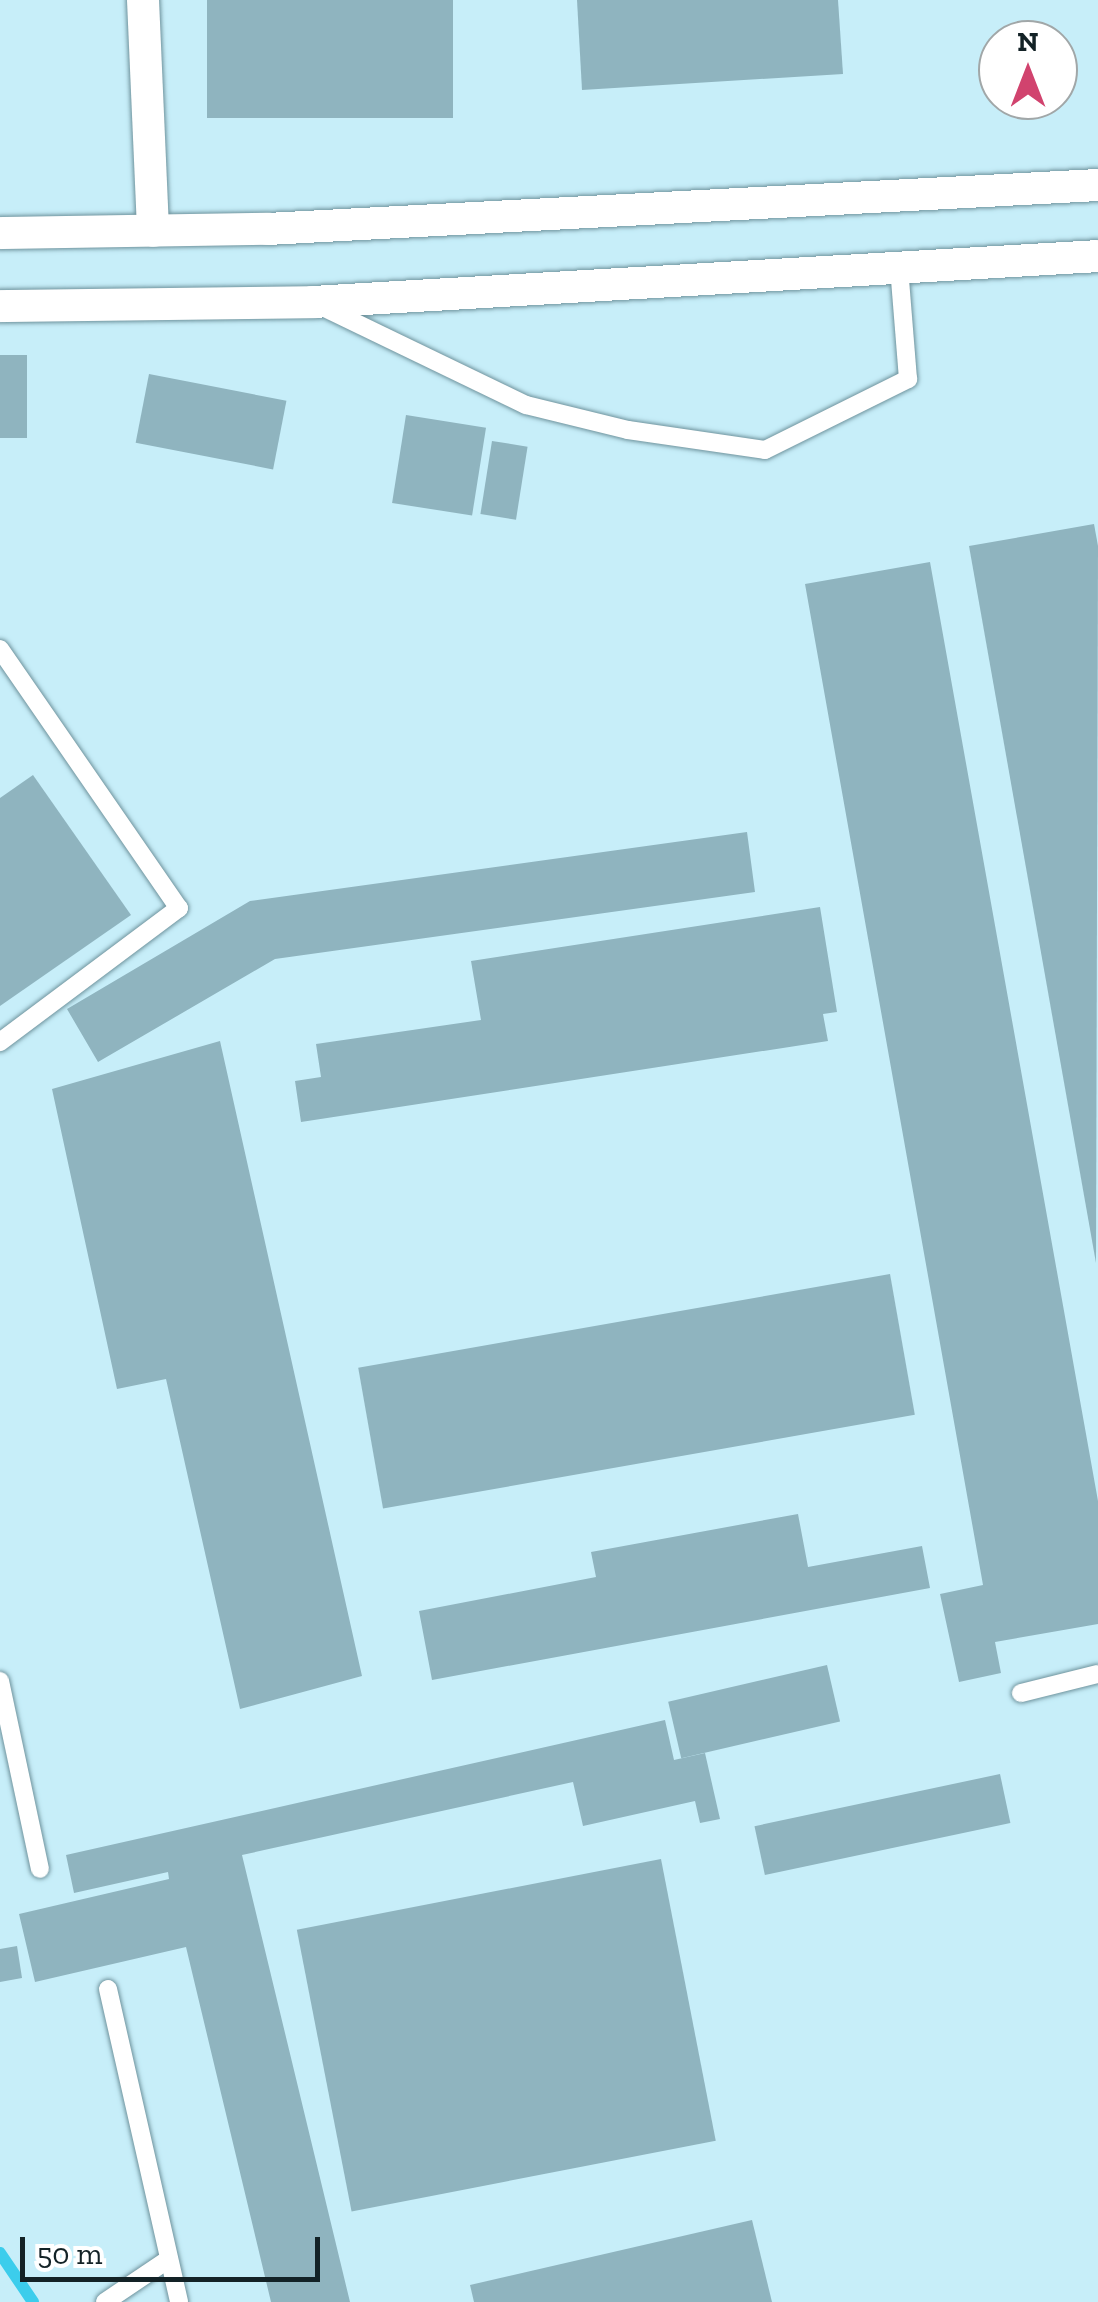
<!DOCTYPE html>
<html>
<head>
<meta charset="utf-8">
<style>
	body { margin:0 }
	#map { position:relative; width:1098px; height:2302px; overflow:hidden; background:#c7eef9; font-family:"Zilla Slab",serif }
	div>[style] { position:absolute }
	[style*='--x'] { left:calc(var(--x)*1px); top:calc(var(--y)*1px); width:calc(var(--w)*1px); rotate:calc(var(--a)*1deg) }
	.stream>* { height:12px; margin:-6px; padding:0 6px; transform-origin:6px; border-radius:6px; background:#3ccdec }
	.building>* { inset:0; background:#8fb4bf; transform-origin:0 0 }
	.roads { filter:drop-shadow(0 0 2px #6f939d) drop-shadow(0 0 2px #6f939d) }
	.service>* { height:18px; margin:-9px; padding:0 9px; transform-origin:9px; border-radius:9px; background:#fff }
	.minor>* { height:32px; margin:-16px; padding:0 16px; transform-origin:16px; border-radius:16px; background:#fff }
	span { translate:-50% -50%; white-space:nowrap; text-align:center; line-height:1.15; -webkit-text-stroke:8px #fff; paint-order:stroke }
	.north { position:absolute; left:978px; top:20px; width:100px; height:100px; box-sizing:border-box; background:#fff; border:2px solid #a1a7a8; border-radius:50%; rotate:0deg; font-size:28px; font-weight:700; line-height:40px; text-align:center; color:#132226 }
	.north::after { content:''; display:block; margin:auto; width:35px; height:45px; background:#d1436e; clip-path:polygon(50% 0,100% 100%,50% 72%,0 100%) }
	.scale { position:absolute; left:20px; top:2237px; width:300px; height:45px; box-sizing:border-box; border:5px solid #132226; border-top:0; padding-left:12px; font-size:30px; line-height:35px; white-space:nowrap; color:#132226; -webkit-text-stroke:8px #fff; paint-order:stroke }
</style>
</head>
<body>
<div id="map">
	<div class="stream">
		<div style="--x:0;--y:2253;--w:59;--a:56"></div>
	</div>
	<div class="building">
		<div style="left:207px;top:0;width:246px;height:118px"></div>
		<div style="clip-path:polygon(577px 0,838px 0,843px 74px,582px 90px)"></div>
		<div style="left:0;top:355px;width:27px;height:83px"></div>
		<div style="left:149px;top:374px;width:140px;height:70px;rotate:11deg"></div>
		<div style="left:406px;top:415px;width:81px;height:89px;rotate:9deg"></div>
		<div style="left:492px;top:441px;width:36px;height:74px;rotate:9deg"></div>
		<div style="clip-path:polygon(1094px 524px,1098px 546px,1096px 1263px,969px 546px)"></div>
		<div style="clip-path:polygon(930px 562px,1098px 1501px,1098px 1624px,995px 1642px,1001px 1673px,959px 1682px,940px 1594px,983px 1585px,805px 584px)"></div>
		<div style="clip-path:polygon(33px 775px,131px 915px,0 1006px,0 798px)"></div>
		<div style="clip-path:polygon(747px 832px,755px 892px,275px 959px,98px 1062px,67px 1009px,250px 901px)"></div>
		<div style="clip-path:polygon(820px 907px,837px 1012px,823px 1014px,828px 1041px,301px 1122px,295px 1081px,321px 1077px,316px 1044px,481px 1020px,471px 961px)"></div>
		<div style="clip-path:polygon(220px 1041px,362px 1676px,240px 1709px,166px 1379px,117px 1389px,52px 1089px)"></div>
		<div style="left:890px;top:1274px;width:143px;height:540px;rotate:80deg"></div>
		<div style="clip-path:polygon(798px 1514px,808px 1567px,922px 1546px,930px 1588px,432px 1680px,419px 1611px,596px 1577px,591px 1552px)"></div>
		<div style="left:827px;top:1665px;width:58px;height:163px;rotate:77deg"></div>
		<div style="clip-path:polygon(665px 1720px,674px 1760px,705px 1753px,720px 1819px,700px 1823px,695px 1801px,583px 1826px,573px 1782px,242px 1855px,350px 2302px,271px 2302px,186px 1947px,35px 1982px,19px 1914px,169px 1879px,168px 1872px,74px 1893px,66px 1855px)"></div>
		<div style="left:1000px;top:1774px;width:50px;height:251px;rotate:78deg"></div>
		<div style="left:661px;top:1859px;width:287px;height:371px;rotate:79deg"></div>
		<div style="clip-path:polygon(17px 1946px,22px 1978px,0 1982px,0 1949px)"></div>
		<div style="clip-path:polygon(752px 2220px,772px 2302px,474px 2302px,470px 2285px)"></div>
	</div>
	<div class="roads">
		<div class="service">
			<div style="--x:325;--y:308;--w:223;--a:25.8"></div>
			<div style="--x:526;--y:405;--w:105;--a:13.8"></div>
			<div style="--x:628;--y:430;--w:138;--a:8.3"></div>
			<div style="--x:765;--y:450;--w:160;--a:-26.4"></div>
			<div style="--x:908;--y:379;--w:113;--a:-94.6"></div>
			<div style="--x:0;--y:649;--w:315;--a:55.4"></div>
			<div style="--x:179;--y:908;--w:224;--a:143.2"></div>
			<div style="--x:0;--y:1681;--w:192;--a:78"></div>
			<div style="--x:1021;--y:1693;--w:79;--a:-13.9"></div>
			<div style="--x:108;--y:1989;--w:321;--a:77.2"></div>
			<div style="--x:105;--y:2302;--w:77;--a:-33.9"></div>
		</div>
		<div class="minor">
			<div style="--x:143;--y:0;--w:231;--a:87.5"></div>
			<div style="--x:0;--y:233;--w:267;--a:-0.9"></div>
			<div style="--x:267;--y:229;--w:832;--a:-3.03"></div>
			<div style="--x:0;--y:306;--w:313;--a:-0.7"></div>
			<div style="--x:313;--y:302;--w:786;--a:-3.35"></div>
		</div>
	</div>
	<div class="north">N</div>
	<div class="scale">50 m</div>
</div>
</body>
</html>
